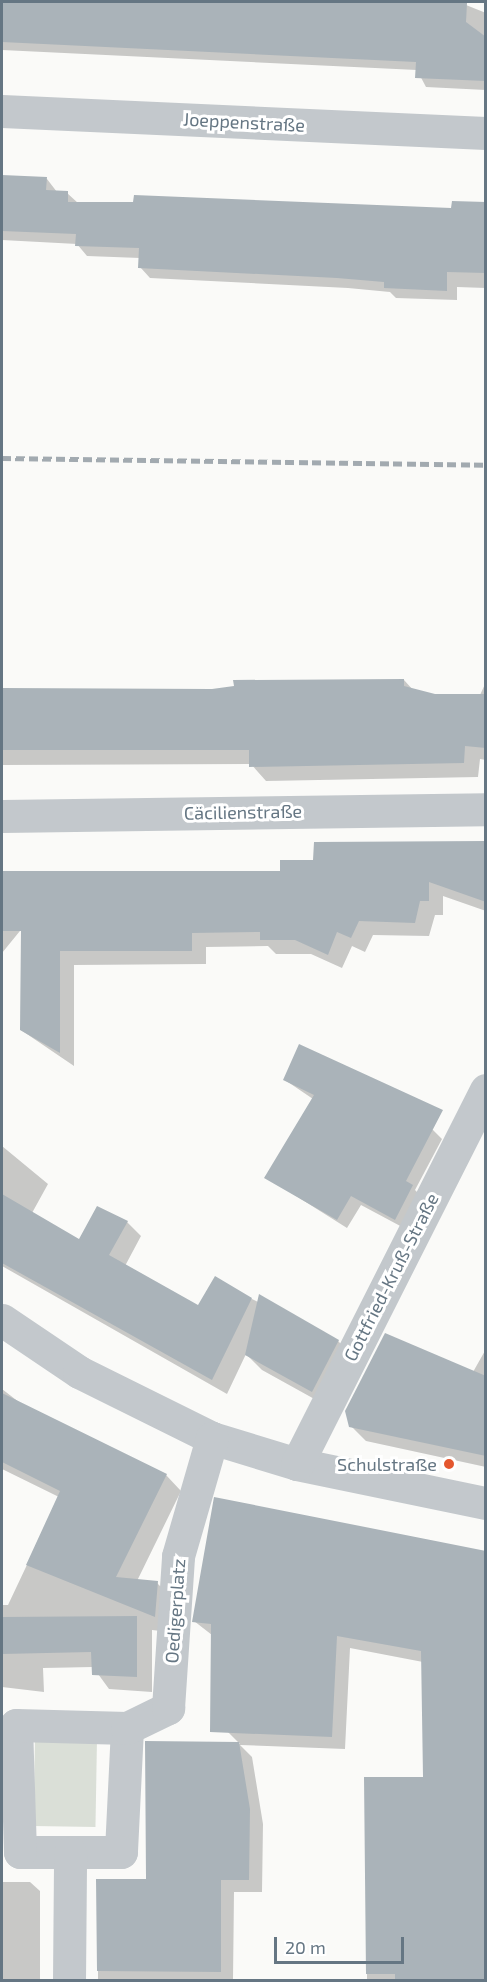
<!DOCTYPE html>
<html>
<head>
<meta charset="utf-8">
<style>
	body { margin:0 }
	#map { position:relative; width:487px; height:1982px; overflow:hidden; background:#fafaf8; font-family:"Exo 2",sans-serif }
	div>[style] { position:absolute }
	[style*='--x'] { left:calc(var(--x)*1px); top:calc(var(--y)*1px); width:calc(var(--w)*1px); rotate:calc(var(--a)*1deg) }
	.green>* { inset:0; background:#dadfd7; transform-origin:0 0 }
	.shadow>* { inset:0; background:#0003 }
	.building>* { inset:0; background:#aab3b9 }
	.minor>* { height:33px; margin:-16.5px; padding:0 16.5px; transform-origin:16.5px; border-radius:16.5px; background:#c3c8cc }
	.rail>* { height:4.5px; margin-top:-2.25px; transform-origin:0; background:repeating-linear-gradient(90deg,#a2aab0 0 9px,transparent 0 13.5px) }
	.dots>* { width:16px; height:16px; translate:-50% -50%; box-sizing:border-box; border:3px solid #fff; border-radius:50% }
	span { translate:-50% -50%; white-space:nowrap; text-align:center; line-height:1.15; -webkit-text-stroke:6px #fff; paint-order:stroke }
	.street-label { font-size:18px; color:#657683 }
	.poi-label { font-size:18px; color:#657683 }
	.right { translate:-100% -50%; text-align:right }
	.frame { position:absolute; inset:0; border:3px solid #657683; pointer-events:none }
	.scale { position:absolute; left:274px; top:1937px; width:130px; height:27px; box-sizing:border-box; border:3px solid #657683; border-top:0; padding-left:8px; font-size:18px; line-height:21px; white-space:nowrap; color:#657683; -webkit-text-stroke:4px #fff; paint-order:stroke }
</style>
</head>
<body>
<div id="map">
	<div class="green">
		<div style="left:97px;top:1739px;width:88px;height:62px;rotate:91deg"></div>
	</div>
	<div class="shadow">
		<div style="clip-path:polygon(2px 2px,466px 5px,486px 13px,486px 90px,426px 87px,417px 70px,2px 50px)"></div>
		<div style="clip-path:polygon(2px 176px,47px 179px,57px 192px,67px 193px,78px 203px,453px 210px,486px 204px,486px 288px,457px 287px,457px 300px,396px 298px,390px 292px,348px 288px,150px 278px,140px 267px,140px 258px,87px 256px,77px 244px,2px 240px)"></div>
		<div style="clip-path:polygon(404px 680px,414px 691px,434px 696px,480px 695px,486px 682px,486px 760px,480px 759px,478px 777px,266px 781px,251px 764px,2px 765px,2px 690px,212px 691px)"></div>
		<div style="clip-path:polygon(486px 842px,486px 911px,443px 896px,443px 915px,435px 915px,429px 936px,373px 935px,365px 952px,352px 946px,342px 968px,311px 954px,276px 954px,268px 946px,206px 947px,206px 964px,74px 965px,74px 1066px,21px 1030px,24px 926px,2px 953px,2px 873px,282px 872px,315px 861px)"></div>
		<div style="clip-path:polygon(285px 1080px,433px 1130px,442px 1139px,415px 1190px,421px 1196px,404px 1228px,361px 1205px,347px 1228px,266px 1177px,313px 1099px)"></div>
		<div style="clip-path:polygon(2px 1146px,48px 1184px,32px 1213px,80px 1241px,127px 1222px,141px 1236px,125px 1266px,199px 1307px,252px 1299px,338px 1341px,353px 1356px,327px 1406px,262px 1370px,246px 1354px,227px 1394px,2px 1266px)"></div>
		<div style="clip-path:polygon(486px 1349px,486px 1467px,366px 1441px,351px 1426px,473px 1372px)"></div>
		<div style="clip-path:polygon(2px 1389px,24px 1406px,166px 1475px,181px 1491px,137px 1581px,157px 1583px,172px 1598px,170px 1632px,152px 1630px,152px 1692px,109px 1689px,93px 1667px,43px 1668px,44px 1692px,2px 1687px,2px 1605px,8px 1605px,59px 1497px,2px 1469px)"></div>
		<div style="clip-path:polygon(486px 1552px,486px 1980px,367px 1980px,366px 1778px,425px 1779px,423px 1662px,350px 1648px,345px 1749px,240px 1745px,252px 1757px,263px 1824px,262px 1892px,234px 1892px,233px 1980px,98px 1980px,98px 1880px,147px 1881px,147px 1743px,240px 1744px,228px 1732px,212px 1635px,194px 1621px)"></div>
		<div style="clip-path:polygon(2px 1882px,30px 1882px,40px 1891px,40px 1980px,2px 1980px)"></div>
	</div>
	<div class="building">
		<div style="clip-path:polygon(2px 2px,467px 3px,466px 22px,486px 37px,486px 81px,415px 78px,416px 62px,2px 42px)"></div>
		<div style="clip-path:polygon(2px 175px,47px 177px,46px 190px,68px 191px,68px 202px,133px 202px,134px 195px,451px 208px,452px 201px,486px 202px,486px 273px,447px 272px,447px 291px,384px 288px,384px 282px,337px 278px,138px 268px,139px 248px,75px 246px,76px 234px,2px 231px)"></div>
		<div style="clip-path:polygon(404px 679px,404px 686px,435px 694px,486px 694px,486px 748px,465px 746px,464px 763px,249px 767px,249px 750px,2px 750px,2px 688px,212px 689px,234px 686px,233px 680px)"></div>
		<div style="clip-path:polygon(486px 841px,486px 902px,429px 882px,429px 901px,420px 901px,415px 923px,359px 921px,351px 938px,337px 932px,328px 955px,295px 940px,260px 940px,260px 932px,192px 933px,192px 951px,60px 951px,60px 1053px,20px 1030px,21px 931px,2px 931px,2px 871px,280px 871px,280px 860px,313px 860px,314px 842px)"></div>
		<div style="clip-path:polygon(299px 1044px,443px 1110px,406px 1181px,413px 1185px,395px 1220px,351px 1196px,337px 1220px,264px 1178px,314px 1095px,283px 1080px)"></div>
		<div style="clip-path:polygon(2px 1194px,79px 1239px,97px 1206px,128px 1221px,109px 1255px,198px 1305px,215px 1276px,252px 1298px,212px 1380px,2px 1263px)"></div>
		<div style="clip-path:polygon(259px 1294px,339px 1340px,312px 1392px,245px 1355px)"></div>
		<div style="clip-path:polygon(385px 1333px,486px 1376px,486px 1456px,349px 1427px,345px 1411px)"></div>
		<div style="clip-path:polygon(2px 1393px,167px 1474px,116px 1577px,158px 1581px,155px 1617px,26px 1565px,60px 1491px,2px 1462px)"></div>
		<div style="clip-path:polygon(214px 1497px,486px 1551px,486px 1980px,395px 1980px,395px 1974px,366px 1974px,364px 1777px,423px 1777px,421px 1651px,337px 1636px,332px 1737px,210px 1732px,211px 1624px,192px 1622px)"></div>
		<div style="clip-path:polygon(137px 1616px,137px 1677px,92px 1675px,91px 1652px,2px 1654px,2px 1617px)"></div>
		<div style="clip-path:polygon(145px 1741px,239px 1742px,250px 1809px,249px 1880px,221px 1880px,221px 1972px,97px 1971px,96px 1879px,146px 1879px)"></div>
	</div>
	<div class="minor">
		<div style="--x:2;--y:111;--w:484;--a:2.6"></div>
		<div style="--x:2;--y:816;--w:484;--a:-0.8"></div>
		<div style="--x:2;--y:1320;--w:93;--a:34"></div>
		<div style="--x:79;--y:1372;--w:148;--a:26.4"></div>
		<div style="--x:212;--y:1438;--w:89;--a:17"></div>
		<div style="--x:297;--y:1464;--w:193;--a:11.7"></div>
		<div style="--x:297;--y:1464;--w:419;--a:-63.2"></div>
		<div style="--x:127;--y:1728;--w:124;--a:92.8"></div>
		<div style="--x:121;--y:1852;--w:101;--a:180"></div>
		<div style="--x:20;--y:1852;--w:127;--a:-91.8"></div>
		<div style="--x:16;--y:1725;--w:111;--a:1.5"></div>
		<div style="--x:127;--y:1728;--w:46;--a:-26"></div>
		<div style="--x:168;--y:1708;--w:152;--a:-86.2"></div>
		<div style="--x:178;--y:1556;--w:123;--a:-73.9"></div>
		<div style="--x:69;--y:1980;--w:127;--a:-89.5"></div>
	</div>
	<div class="rail">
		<div style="--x:2;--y:458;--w:484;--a:0.8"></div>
	</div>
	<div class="dots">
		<div style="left:449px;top:1464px;background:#e4572e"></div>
	</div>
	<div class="street-label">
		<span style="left:244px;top:122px;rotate:3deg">Joeppenstraße</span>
		<span style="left:243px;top:812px;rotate:-1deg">Cäcilienstraße</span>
		<span style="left:391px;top:1277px;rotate:-63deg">Gottfried-Kruß-Straße</span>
		<span style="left:175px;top:1611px;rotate:-86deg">Oedigerplatz</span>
	</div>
	<div class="poi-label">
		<span class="right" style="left:437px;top:1464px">Schulstraße</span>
	</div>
	<div class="frame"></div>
	<div class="scale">20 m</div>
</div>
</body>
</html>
